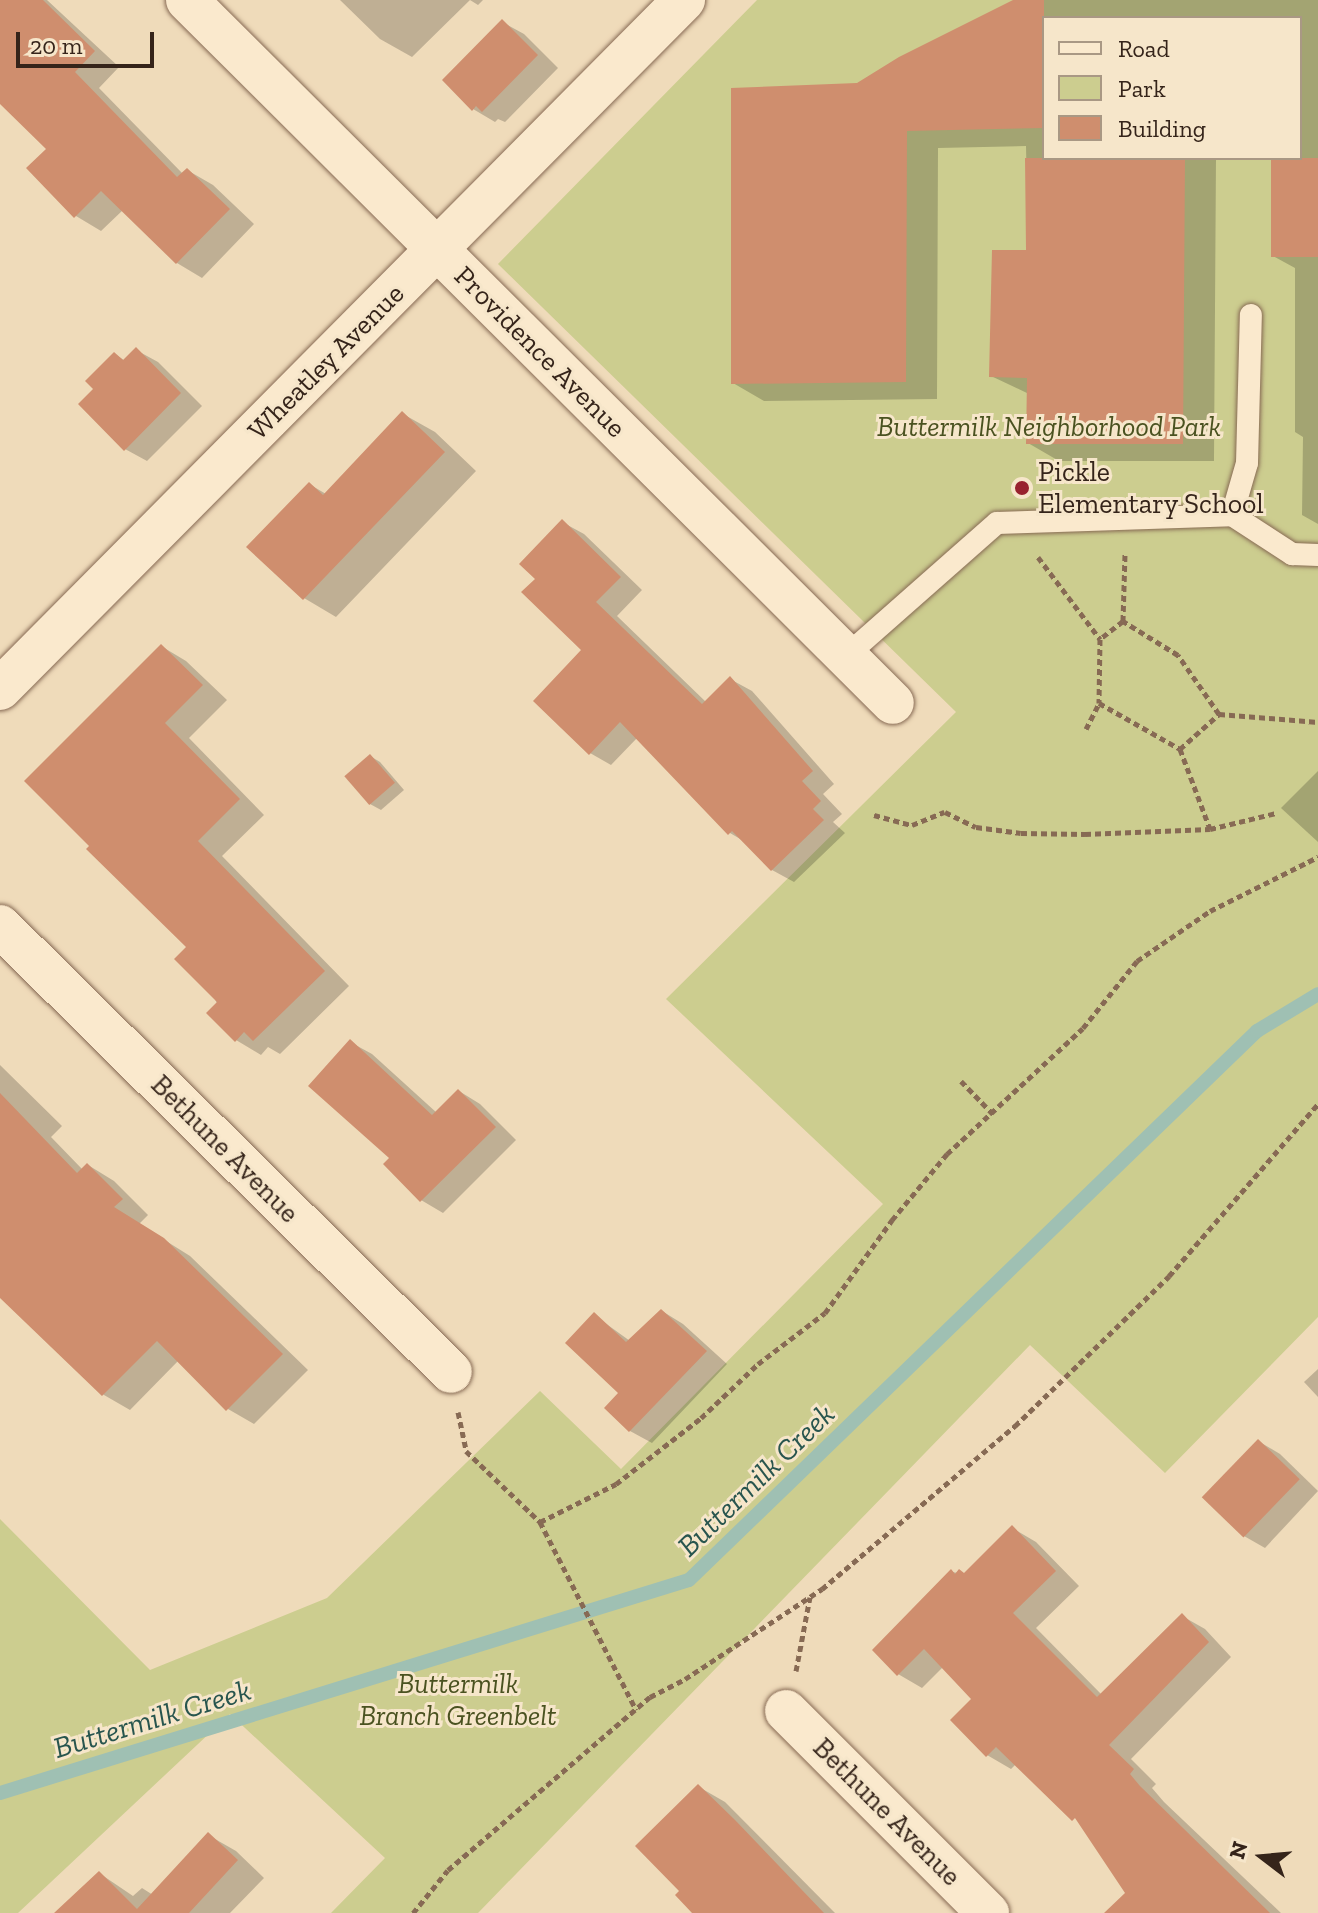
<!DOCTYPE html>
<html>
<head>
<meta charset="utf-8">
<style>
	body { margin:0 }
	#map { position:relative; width:1318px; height:1913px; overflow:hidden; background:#efdbba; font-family:"Zilla Slab",serif }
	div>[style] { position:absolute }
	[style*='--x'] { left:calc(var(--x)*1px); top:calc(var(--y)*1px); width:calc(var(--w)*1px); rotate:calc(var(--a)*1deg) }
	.green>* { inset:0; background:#cccd8f }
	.shadow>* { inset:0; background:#0003 }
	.stream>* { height:14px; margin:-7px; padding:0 7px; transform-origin:7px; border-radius:7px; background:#9fc0b3 }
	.building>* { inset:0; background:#cf8e6e; transform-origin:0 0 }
	.path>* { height:5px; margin-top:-2.5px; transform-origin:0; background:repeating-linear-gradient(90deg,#876a54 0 6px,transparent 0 10px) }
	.roads { filter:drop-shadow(0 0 2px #876a54) drop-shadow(0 0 2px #876a54) }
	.service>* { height:22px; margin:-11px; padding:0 11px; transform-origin:11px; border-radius:11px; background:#fae9cd }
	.minor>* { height:42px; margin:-21px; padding:0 21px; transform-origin:21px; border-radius:21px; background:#fae9cd }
	.dots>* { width:22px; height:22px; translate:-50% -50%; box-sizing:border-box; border:4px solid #f6e6ca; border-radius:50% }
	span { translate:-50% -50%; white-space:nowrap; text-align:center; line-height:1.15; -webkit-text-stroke:6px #f6e6ca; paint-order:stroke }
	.street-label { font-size:28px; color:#35241a }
	.park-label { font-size:28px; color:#4a5220; font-style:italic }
	.poi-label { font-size:28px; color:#35241a }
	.left { translate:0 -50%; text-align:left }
	.water-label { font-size:30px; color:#28554e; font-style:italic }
	.legend { position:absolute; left:1042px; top:16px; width:260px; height:144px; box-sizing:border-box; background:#f6e6ca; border:2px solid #a99884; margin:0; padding:10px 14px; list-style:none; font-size:24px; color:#35241a }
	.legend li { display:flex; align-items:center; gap:16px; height:40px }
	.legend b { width:40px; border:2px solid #a99884 }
	.north { position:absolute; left:1222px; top:1817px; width:80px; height:80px; -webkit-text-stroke:6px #f6e6ca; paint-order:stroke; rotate:286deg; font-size:22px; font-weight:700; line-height:32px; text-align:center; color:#35241a }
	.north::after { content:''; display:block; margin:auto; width:28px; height:36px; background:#35241a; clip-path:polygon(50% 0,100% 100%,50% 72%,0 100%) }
	.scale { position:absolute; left:16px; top:32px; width:138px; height:36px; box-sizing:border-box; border:4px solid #35241a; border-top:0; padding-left:10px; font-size:24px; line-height:28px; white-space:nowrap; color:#35241a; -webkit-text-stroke:6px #f6e6ca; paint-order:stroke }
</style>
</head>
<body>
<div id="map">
	<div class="green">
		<div style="clip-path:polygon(evenodd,757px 0,1318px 0,1318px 1317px,1165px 1473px,1030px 1345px,478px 1913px,331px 1913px,385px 1858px,230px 1714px,18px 1913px,0 1913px,0 1519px,150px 1670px,327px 1598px,540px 1391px,621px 1469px,883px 1204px,666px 999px,956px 712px,498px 264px,757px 0,1044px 18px,1300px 18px,1300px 158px,1044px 158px,1044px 18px)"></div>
	</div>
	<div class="shadow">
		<div style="clip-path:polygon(0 0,47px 0,119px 67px,99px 88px,183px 174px,187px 170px,213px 185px,254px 224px,202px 278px,177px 263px,123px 210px,101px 231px,76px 216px,49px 149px,0 101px)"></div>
		<div style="clip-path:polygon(340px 0,483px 0,478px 5px,470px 0,412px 57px,380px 39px)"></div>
		<div style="clip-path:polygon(1018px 0,1318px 0,1318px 524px,1302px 515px,1303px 437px,1295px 432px,1295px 268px,1273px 256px,1273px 158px,1300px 158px,1300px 18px,1044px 18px,1044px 158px,1216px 158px,1214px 461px,1059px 461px,1028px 443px,1029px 394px,991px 376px,1028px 252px,1026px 146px,938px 148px,937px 399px,764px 401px,733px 383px,858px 85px)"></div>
		<div style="clip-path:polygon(502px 22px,524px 34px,558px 68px,505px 122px,498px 119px,495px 122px,473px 109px)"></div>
		<div style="clip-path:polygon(136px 350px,158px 362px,202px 406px,147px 461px,125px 449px,115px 354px,125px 361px)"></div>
		<div style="clip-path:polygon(403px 414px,435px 432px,476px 471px,336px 617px,304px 598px,309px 484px,326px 494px)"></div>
		<div style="clip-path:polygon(562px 522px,584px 534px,642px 590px,617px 616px,706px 702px,730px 679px,752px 691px,834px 784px,823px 794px,842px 814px,833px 822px,845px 833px,794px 882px,772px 870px,747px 843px,730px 833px,638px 737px,611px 765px,590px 753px,584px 650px,538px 579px)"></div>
		<div style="clip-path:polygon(161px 646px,186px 661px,227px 700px,189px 738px,264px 815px,222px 856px,349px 986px,280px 1054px,268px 1047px,261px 1055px,236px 1040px,188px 947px,89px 849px)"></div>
		<div style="clip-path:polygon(370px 756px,380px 762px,404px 790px,381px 810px,370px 804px)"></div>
		<div style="clip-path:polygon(1318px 771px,1318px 842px,1281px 808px)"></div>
		<div style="clip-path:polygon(350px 1042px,372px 1054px,437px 1113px,459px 1091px,480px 1104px,516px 1140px,443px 1213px,421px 1200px,392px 1158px)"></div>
		<div style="clip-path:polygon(0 1065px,62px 1126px,51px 1137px,83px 1170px,88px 1165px,114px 1181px,148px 1215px,139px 1224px,190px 1256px,308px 1370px,254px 1424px,228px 1409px,179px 1360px,130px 1410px,104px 1395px,0 1295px)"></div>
		<div style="clip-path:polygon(662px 1311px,683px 1324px,727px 1364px,652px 1443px,630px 1431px,594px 1315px,630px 1341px)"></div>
		<div style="clip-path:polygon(1318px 1369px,1318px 1397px,1304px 1382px)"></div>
		<div style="clip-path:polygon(1258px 1441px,1280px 1454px,1318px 1491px,1265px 1548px,1244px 1536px,1204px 1497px)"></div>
		<div style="clip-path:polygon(1012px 1528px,1036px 1542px,1079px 1586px,1036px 1628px,1102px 1695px,1182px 1616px,1205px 1629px,1231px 1657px,1131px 1759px,1156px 1784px,1152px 1788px,1164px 1802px,1281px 1913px,1149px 1913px,1083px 1825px,1016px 1764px,1011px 1769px,987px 1755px,974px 1699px,943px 1667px,922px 1688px,898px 1674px,952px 1572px,965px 1574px)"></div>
		<div style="clip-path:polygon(699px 1787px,725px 1802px,835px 1913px,695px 1913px,682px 1891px)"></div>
		<div style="clip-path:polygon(208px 1835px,236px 1851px,264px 1878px,230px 1913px,57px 1913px,99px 1873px,133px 1896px,142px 1888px,153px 1895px)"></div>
	</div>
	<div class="stream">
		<div style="--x:0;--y:1793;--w:721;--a:-17.18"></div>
		<div style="--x:689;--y:1580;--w:790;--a:-44.03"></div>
		<div style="--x:1257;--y:1031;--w:71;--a:-31.2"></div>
	</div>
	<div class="building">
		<div style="clip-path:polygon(0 0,43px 0,95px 51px,75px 72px,177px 177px,187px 168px,230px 209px,176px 264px,101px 191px,74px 218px,26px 168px,46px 149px,0 104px)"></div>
		<div style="clip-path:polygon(1013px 0,1044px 0,1044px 128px,907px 131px,906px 382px,731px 384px,731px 88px,857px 83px,899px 57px)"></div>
		<div style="clip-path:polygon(502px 19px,538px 55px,482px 112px,476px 106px,472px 111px,442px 80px)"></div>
		<div style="clip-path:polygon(1025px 158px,1185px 158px,1183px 444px,1026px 444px,1027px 378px,989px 377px,992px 250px,1026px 250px)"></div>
		<div style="left:1271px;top:158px;width:47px;height:99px"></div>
		<div style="clip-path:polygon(136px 347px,181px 393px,124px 451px,78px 404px,93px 389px,85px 381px,114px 352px,123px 360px)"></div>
		<div style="clip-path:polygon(402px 411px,445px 452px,303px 600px,246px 547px,309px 482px,323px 495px)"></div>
		<div style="clip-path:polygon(562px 519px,621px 577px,596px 602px,702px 704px,730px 676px,813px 771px,802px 781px,821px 801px,813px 809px,824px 820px,771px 871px,732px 831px,728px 835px,620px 722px,589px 755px,533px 701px,581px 650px,521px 592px,535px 579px,519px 564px)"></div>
		<div style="clip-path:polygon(161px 644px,203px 685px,165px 723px,240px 799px,198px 841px,325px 971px,253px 1041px,244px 1032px,235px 1042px,206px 1013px,217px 1002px,174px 959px,186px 947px,86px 849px,89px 846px,24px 781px)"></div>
		<div style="left:370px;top:754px;width:38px;height:34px;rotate:49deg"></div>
		<div style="clip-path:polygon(350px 1039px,432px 1115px,458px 1089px,496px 1127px,420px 1202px,383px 1164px,389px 1158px,308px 1086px)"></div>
		<div style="clip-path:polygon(0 1093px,77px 1173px,87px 1163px,123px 1199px,114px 1207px,164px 1238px,283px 1354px,226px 1411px,157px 1341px,102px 1396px,0 1298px)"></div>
		<div style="clip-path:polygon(661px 1309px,707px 1351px,629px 1432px,604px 1408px,618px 1393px,565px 1343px,594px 1312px,626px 1342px)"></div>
		<div style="left:1258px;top:1439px;width:58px;height:81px;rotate:44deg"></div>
		<div style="clip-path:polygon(1012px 1525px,1056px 1571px,1013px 1613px,1097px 1697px,1182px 1613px,1209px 1642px,1109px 1745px,1134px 1769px,1130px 1774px,1140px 1786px,1270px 1913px,1104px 1913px,1125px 1893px,1075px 1818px,1072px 1821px,996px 1747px,986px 1757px,950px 1720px,971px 1699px,924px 1649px,897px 1676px,872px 1650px,951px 1569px,955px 1574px,959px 1569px,964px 1573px)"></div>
		<div style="clip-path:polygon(698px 1784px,735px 1820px,824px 1913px,692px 1913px,675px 1895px,679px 1891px,635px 1846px)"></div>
		<div style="clip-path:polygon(208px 1832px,238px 1860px,189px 1913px,54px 1913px,99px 1871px,137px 1909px)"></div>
	</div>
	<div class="path">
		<div style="--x:1038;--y:557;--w:103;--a:52.9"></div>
		<div style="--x:1123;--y:621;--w:67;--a:-88.3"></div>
		<div style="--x:1219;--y:714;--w:72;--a:-124.8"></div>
		<div style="--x:1178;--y:655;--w:65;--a:-148.3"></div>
		<div style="--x:1123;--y:621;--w:29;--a:142"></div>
		<div style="--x:1100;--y:639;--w:64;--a:90.9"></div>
		<div style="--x:1099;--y:703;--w:93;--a:29.6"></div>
		<div style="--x:1180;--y:749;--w:52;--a:-41.9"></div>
		<div style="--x:1219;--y:714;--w:99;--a:4.6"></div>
		<div style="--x:1086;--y:729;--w:29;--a:-63"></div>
		<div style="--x:1180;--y:749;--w:85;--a:69.4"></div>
		<div style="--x:874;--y:815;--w:39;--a:15"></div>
		<div style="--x:912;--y:825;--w:35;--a:-22"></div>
		<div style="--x:945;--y:812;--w:34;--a:26"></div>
		<div style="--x:976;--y:827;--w:45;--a:7.6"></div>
		<div style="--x:1021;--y:833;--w:64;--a:0.9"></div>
		<div style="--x:1085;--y:834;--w:125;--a:-2.3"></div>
		<div style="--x:1210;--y:829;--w:68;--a:-13.6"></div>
		<div style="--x:961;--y:1081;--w:46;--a:45.9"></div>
		<div style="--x:458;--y:1412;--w:40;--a:78"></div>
		<div style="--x:466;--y:1451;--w:103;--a:43.8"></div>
		<div style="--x:540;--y:1522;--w:211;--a:62.9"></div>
		<div style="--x:540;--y:1522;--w:85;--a:-26.6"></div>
		<div style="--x:616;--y:1484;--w:108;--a:-37.8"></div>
		<div style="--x:701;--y:1418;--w:79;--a:-43.5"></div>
		<div style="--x:758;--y:1364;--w:84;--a:-37.3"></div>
		<div style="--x:825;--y:1313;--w:115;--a:-54.2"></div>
		<div style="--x:892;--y:1220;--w:86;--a:-50.2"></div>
		<div style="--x:947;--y:1154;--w:185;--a:-42.8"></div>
		<div style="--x:1083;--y:1028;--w:86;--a:-51.1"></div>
		<div style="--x:1137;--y:961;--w:88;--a:-34.4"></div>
		<div style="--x:1210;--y:911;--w:121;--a:-26.6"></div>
		<div style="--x:796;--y:1671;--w:75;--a:-79.3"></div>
		<div style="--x:413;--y:1913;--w:55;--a:-50.9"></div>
		<div style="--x:448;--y:1870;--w:266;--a:-40.6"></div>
		<div style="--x:650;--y:1697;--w:39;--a:-27"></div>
		<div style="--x:685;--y:1679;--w:164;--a:-33.3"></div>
		<div style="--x:822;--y:1589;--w:253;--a:-40.2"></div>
		<div style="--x:1015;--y:1426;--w:215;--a:-44.2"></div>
		<div style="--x:1169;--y:1276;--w:228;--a:-49.1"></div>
	</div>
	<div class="roads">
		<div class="service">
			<div style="--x:1232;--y:515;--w:54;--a:-73.9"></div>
			<div style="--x:1247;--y:463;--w:148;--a:-88.5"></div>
			<div style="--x:846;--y:656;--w:201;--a:-41.4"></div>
			<div style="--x:997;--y:523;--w:235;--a:-1.9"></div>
			<div style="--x:1232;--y:515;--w:72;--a:33"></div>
			<div style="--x:1292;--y:554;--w:26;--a:2"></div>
		</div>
		<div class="minor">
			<div style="--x:187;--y:0;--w:996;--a:44.88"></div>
			<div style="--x:0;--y:689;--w:971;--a:-45.21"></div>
			<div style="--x:0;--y:926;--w:634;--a:44.68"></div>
			<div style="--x:786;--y:1711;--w:286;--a:45"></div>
		</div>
	</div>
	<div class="dots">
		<div style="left:1022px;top:488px;background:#98222e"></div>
	</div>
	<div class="street-label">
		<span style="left:540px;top:352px;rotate:45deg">Providence Avenue</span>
		<span style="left:326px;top:362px;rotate:-45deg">Wheatley Avenue</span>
		<span style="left:225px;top:1149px;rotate:45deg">Bethune Avenue</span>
		<span style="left:887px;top:1812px;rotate:45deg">Bethune Avenue</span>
	</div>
	<div class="park-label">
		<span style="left:1049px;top:427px">Buttermilk Neighborhood Park</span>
		<span style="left:458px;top:1700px">Buttermilk<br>Branch Greenbelt</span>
	</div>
	<div class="poi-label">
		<span class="left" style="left:1038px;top:488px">Pickle<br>Elementary School</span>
	</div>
	<div class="water-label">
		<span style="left:756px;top:1480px;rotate:-44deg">Buttermilk Creek</span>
		<span style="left:152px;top:1719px;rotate:-17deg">Buttermilk Creek</span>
	</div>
	<ul class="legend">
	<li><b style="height:10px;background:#fae9cd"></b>Road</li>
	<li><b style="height:22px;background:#cccd8f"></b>Park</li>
	<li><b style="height:22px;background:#cf8e6e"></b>Building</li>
	</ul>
	<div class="north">N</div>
	<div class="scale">20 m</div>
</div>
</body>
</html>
